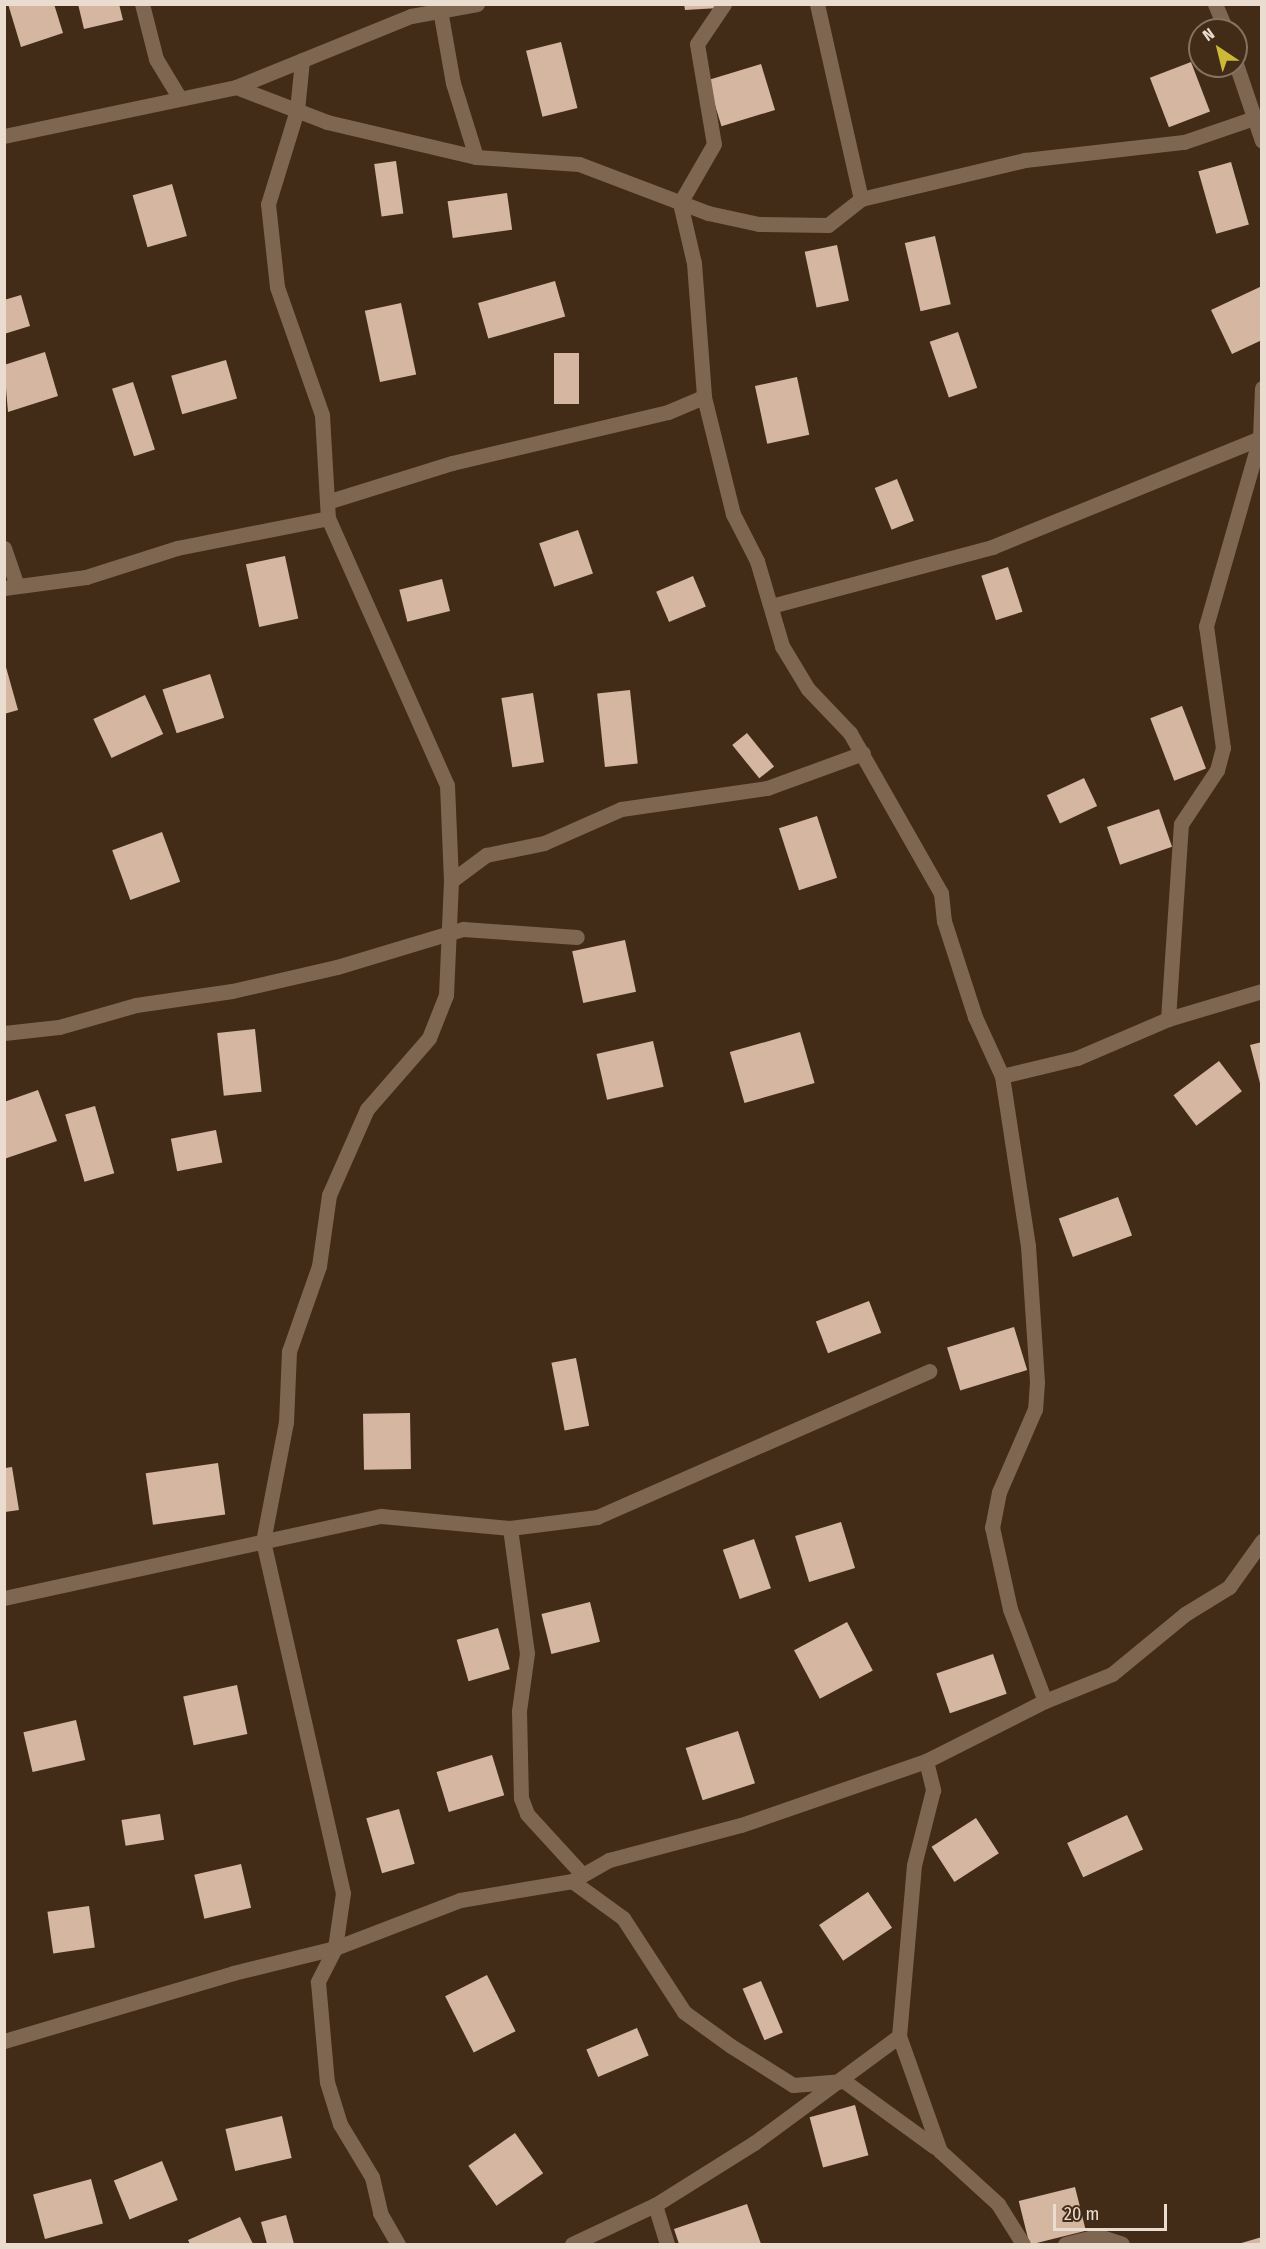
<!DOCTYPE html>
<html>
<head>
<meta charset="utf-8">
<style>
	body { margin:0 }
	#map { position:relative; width:1266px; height:2249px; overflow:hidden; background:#422c18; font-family:"Fira Sans Condensed",sans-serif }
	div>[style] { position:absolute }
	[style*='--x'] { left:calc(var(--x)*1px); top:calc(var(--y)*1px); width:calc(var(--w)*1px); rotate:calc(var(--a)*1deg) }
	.building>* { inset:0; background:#d4b6a1; transform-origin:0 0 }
	.minor>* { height:15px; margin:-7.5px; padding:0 7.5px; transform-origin:7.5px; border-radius:7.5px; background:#7f6650 }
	span { translate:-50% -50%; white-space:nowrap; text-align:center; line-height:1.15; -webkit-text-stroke:6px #422c18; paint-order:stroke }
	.frame { position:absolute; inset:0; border:6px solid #ebdcd0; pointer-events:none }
	.north { position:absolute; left:1188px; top:18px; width:60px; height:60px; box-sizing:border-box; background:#422c18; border:2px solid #867262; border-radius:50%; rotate:325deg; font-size:16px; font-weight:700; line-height:24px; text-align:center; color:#ebdcd0 }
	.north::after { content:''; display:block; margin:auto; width:21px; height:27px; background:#ceb837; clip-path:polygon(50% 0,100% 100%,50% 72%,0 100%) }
	.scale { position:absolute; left:1053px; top:2204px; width:114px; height:27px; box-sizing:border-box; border:3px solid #ebdcd0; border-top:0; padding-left:8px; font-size:18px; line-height:21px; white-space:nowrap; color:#ebdcd0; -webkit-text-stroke:4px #422c18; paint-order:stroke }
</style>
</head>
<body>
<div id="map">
	<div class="building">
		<div style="clip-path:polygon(8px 4px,54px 4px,63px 33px,21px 47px)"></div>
		<div style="clip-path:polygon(78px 4px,119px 4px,123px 20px,84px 29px)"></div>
		<div style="clip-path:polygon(684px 4px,719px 4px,719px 8px,685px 10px)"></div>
		<div style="left:561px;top:42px;width:68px;height:36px;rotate:76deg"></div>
		<div style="left:1191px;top:62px;width:53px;height:44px;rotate:69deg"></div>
		<div style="left:761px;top:64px;width:48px;height:56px;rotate:73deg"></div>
		<div style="left:396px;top:161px;width:53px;height:22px;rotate:82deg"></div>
		<div style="left:1231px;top:162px;width:65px;height:34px;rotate:74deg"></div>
		<div style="left:172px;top:184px;width:54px;height:41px;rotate:74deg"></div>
		<div style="left:507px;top:193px;width:37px;height:60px;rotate:82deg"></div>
		<div style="left:935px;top:236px;width:70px;height:31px;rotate:77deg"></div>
		<div style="left:837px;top:245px;width:57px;height:33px;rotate:78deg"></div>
		<div style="left:555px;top:281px;width:37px;height:80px;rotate:74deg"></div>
		<div style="clip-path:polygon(1262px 286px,1262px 340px,1232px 354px,1211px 310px)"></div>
		<div style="clip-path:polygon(21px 295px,30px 326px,4px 334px,4px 300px)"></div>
		<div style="left:401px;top:303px;width:73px;height:37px;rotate:78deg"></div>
		<div style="left:958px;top:332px;width:59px;height:30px;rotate:71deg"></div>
		<div style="clip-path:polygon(45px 352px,58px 396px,8px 412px,4px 365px)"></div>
		<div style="left:554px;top:353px;width:25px;height:51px"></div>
		<div style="left:226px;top:360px;width:40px;height:57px;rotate:74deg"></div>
		<div style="left:797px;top:377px;width:59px;height:43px;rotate:78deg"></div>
		<div style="left:133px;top:382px;width:71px;height:22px;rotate:72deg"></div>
		<div style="left:897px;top:479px;width:45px;height:24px;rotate:68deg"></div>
		<div style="left:578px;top:530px;width:46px;height:41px;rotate:71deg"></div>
		<div style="left:285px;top:556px;width:64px;height:40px;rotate:78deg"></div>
		<div style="left:1008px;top:567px;width:47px;height:28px;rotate:72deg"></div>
		<div style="left:693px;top:576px;width:33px;height:40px;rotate:67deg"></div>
		<div style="left:442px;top:579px;width:33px;height:44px;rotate:76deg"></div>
		<div style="clip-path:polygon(4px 660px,18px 710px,4px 714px)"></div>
		<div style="left:210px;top:674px;width:46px;height:50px;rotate:72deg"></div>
		<div style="left:630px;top:690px;width:74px;height:33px;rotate:84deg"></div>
		<div style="left:533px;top:693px;width:70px;height:32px;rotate:81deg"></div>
		<div style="left:145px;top:695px;width:43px;height:57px;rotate:65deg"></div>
		<div style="left:1182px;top:706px;width:67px;height:34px;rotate:69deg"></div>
		<div style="left:747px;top:733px;width:43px;height:19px;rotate:51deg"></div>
		<div style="left:1084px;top:778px;width:31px;height:41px;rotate:65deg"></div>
		<div style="left:1159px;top:809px;width:40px;height:55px;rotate:71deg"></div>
		<div style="left:817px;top:816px;width:65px;height:40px;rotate:72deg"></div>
		<div style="left:162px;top:832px;width:53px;height:53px;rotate:70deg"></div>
		<div style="left:625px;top:940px;width:53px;height:54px;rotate:78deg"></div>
		<div style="left:255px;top:1029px;width:63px;height:38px;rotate:84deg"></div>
		<div style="left:800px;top:1032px;width:53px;height:73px;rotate:74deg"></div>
		<div style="left:653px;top:1041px;width:47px;height:58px;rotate:77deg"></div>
		<div style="clip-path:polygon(1262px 1042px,1262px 1087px,1261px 1087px,1250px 1045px)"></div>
		<div style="left:1219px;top:1061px;width:38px;height:57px;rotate:53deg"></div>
		<div style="clip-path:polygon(38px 1090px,57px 1141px,4px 1159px,4px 1102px)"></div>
		<div style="left:95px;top:1106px;width:70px;height:31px;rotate:74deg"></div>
		<div style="left:216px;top:1130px;width:33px;height:46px;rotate:79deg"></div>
		<div style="left:1118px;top:1197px;width:41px;height:63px;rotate:70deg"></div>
		<div style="left:869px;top:1301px;width:34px;height:57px;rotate:69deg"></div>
		<div style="left:1014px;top:1327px;width:45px;height:70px;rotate:73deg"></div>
		<div style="left:576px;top:1358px;width:69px;height:25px;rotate:79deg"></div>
		<div style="left:410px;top:1413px;width:56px;height:47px;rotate:89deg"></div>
		<div style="left:218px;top:1463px;width:52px;height:73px;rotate:82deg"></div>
		<div style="clip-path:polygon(12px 1467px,19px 1510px,5px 1512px,5px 1468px)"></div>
		<div style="left:841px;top:1522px;width:48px;height:48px;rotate:73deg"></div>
		<div style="left:754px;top:1539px;width:52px;height:33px;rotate:71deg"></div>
		<div style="left:590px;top:1602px;width:41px;height:50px;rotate:76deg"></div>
		<div style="left:847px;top:1622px;width:55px;height:60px;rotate:62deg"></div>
		<div style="left:498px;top:1628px;width:43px;height:43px;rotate:74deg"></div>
		<div style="left:993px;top:1654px;width:42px;height:60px;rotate:71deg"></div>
		<div style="left:237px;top:1685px;width:50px;height:55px;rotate:78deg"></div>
		<div style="left:76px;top:1720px;width:41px;height:54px;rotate:77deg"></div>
		<div style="left:738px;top:1731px;width:55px;height:55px;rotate:72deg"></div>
		<div style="left:492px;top:1755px;width:42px;height:58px;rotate:73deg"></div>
		<div style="left:399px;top:1809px;width:57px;height:34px;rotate:74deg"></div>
		<div style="left:160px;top:1814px;width:26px;height:39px;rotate:81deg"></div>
		<div style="left:1127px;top:1815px;width:38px;height:66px;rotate:65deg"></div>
		<div style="left:976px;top:1818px;width:42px;height:53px;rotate:57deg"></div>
		<div style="left:241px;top:1864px;width:45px;height:48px;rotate:77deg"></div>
		<div style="left:868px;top:1892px;width:43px;height:59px;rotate:56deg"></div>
		<div style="left:89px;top:1906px;width:42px;height:42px;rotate:82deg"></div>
		<div style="left:487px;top:1975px;width:63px;height:47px;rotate:63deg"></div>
		<div style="left:761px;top:1981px;width:56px;height:20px;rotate:67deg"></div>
		<div style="left:637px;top:2028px;width:30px;height:55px;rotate:67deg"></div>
		<div style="left:855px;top:2105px;width:52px;height:47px;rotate:75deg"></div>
		<div style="left:282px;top:2116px;width:43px;height:58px;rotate:77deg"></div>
		<div style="left:515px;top:2133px;width:49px;height:57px;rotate:55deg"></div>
		<div style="left:162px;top:2161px;width:42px;height:52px;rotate:68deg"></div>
		<div style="left:91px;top:2179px;width:46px;height:60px;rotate:75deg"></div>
		<div style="left:1075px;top:2187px;width:45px;height:58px;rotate:76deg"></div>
		<div style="clip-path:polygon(747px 2204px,761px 2244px,679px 2244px,674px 2229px)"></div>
		<div style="clip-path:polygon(286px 2215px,294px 2244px,267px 2244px,261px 2222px)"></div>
		<div style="clip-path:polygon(240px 2217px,253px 2244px,190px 2244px,188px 2240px)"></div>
		<div style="clip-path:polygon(1262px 2237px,1262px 2244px,1238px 2244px)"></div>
	</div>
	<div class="minor">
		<div style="--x:142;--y:4;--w:57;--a:75.7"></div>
		<div style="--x:156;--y:59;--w:44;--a:58.8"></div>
		<div style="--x:439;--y:4;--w:80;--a:80"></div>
		<div style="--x:453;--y:83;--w:77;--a:72.7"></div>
		<div style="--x:476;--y:157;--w:103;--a:3.9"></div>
		<div style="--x:579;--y:164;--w:138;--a:20.8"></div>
		<div style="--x:708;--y:213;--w:52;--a:12.2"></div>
		<div style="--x:759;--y:224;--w:69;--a:0.8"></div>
		<div style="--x:828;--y:225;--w:42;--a:-38.2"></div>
		<div style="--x:861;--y:199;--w:169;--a:-13.4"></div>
		<div style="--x:1025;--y:160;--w:160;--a:-6.5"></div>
		<div style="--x:1184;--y:142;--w:71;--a:-18.9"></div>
		<div style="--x:1251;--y:119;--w:14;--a:36"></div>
		<div style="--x:724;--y:4;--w:48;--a:124"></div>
		<div style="--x:697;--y:44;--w:101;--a:80.4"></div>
		<div style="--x:714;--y:144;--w:68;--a:120"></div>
		<div style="--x:680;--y:203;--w:62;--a:76.9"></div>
		<div style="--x:694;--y:263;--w:134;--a:85.7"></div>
		<div style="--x:704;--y:397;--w:121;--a:76.1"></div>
		<div style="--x:733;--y:514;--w:53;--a:62.9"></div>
		<div style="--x:757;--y:561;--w:89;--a:73.6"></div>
		<div style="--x:782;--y:646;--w:50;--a:58.8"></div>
		<div style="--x:808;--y:689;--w:61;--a:46.3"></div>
		<div style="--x:850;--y:733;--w:184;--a:60.4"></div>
		<div style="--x:941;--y:893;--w:28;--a:84"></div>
		<div style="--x:944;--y:921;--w:101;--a:72.1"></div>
		<div style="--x:975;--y:1017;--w:65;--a:65.4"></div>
		<div style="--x:1002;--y:1076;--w:172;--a:81.3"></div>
		<div style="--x:1028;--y:1246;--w:136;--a:86.2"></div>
		<div style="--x:1037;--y:1382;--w:27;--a:94"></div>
		<div style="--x:1035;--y:1409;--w:90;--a:113.4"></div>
		<div style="--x:999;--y:1492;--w:36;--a:101"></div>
		<div style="--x:992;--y:1527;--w:84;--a:77.6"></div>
		<div style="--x:1010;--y:1609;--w:98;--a:69.2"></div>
		<div style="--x:817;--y:4;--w:200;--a:77.3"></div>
		<div style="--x:1215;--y:4;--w:28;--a:67"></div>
		<div style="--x:302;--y:60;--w:50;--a:95.7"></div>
		<div style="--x:297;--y:110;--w:98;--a:107.1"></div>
		<div style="--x:268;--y:204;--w:83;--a:83.8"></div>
		<div style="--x:277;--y:287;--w:136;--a:70.6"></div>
		<div style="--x:322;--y:415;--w:103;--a:86.7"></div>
		<div style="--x:328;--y:518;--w:292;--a:66"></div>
		<div style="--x:447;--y:785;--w:96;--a:87.6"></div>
		<div style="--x:451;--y:881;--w:114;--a:92.5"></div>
		<div style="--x:446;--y:995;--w:46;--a:111.6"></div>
		<div style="--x:429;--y:1038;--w:94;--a:131.1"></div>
		<div style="--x:367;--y:1109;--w:94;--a:113.8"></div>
		<div style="--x:329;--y:1195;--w:72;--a:98"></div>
		<div style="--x:319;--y:1266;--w:90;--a:109.4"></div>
		<div style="--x:289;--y:1351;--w:71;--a:92.4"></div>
		<div style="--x:286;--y:1422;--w:121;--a:100.9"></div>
		<div style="--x:263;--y:1541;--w:361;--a:77.2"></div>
		<div style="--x:343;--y:1893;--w:56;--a:98.3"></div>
		<div style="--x:335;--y:1948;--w:38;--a:117"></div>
		<div style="--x:318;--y:1982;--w:100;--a:84.9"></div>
		<div style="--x:327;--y:2082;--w:44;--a:72.8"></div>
		<div style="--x:340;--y:2124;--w:62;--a:58.9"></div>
		<div style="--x:372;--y:2177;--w:37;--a:77"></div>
		<div style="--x:380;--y:2213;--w:36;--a:60"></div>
		<div style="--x:1236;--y:64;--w:81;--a:71.3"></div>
		<div style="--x:236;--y:87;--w:97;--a:21"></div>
		<div style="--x:327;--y:122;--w:153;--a:13.2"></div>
		<div style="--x:4;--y:136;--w:237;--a:-11.9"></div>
		<div style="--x:236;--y:87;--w:189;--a:-22.1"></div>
		<div style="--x:411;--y:16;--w:67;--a:-10.3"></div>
		<div style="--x:330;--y:501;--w:128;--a:-17.3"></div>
		<div style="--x:452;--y:463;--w:222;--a:-13.3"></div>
		<div style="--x:668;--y:412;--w:39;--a:-23"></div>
		<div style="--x:4;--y:548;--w:39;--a:71"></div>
		<div style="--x:4;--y:588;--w:83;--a:-7.6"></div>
		<div style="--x:86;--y:577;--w:96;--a:-17.7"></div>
		<div style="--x:177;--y:548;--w:154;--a:-11.2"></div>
		<div style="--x:771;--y:606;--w:229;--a:-14.9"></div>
		<div style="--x:992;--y:547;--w:289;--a:-22.1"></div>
		<div style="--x:1260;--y:438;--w:50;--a:-87.7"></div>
		<div style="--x:451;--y:881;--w:44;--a:-36.6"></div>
		<div style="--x:486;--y:855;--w:59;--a:-11.7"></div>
		<div style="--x:544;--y:843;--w:84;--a:-23.8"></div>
		<div style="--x:621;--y:809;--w:148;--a:-8.2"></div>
		<div style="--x:767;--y:788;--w:102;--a:-20"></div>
		<div style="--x:1168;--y:1019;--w:195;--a:-86.2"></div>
		<div style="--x:1181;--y:824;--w:65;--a:-56.3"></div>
		<div style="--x:1217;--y:770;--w:23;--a:-75"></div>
		<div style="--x:1223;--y:748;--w:123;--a:-97.9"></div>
		<div style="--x:1206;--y:626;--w:196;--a:-74"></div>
		<div style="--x:4;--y:1033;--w:55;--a:-6.2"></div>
		<div style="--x:59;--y:1027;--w:80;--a:-15.9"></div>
		<div style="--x:136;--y:1005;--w:97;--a:-8.3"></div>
		<div style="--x:232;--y:991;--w:108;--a:-12.9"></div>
		<div style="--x:337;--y:967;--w:132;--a:-16.8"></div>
		<div style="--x:463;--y:929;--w:114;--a:4"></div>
		<div style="--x:1002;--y:1076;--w:77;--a:-13.5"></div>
		<div style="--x:1077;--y:1058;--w:99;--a:-23.2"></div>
		<div style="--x:1168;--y:1019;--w:98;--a:-16.6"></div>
		<div style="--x:510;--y:1528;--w:126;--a:82.3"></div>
		<div style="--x:527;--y:1653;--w:59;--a:97.9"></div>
		<div style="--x:519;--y:1711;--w:87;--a:88.7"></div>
		<div style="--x:521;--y:1798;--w:17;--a:69"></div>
		<div style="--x:527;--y:1814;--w:81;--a:47.5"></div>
		<div style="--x:4;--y:1598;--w:386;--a:-12.3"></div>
		<div style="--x:381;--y:1516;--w:130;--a:5.3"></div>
		<div style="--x:510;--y:1528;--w:88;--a:-7.2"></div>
		<div style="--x:597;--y:1517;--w:363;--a:-23.7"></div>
		<div style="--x:926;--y:1761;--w:30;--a:76"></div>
		<div style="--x:933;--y:1790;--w:77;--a:104.2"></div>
		<div style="--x:914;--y:1865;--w:172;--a:95"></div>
		<div style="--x:899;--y:2036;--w:122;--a:70.4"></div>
		<div style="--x:940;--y:2151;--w:79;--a:42.4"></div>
		<div style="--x:998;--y:2204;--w:47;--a:58"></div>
		<div style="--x:572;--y:1881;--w:63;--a:36"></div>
		<div style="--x:623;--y:1918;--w:112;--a:57"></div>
		<div style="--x:684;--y:2012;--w:58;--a:35.9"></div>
		<div style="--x:731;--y:2046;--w:73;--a:32.2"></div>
		<div style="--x:793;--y:2085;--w:51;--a:-4.5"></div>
		<div style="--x:844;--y:2081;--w:112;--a:36"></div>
		<div style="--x:4;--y:2041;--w:239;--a:-16.5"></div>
		<div style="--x:233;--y:1973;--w:105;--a:-13.8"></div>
		<div style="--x:335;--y:1948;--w:134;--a:-21"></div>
		<div style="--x:460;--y:1900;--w:114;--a:-9.6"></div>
		<div style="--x:572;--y:1881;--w:43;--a:-29.6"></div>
		<div style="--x:609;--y:1860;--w:137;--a:-14.9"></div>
		<div style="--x:741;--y:1825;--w:196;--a:-19.1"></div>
		<div style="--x:926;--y:1761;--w:133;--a:-26.8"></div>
		<div style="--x:1045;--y:1701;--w:72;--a:-21.9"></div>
		<div style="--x:1112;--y:1674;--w:94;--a:-39.4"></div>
		<div style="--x:1185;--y:1614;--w:52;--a:-31.5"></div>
		<div style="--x:1229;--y:1587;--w:57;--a:-54.3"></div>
		<div style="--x:655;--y:2205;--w:41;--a:72.9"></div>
		<div style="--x:572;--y:2244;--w:92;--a:-25.2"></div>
		<div style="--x:655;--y:2205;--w:117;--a:-32.1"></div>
		<div style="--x:754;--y:2143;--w:180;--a:-36.4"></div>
		<div style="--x:1065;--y:2244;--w:34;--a:-14"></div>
		<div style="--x:1098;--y:2236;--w:25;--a:18"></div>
	</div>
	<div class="frame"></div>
	<div class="north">N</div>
	<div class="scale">20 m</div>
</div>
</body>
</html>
